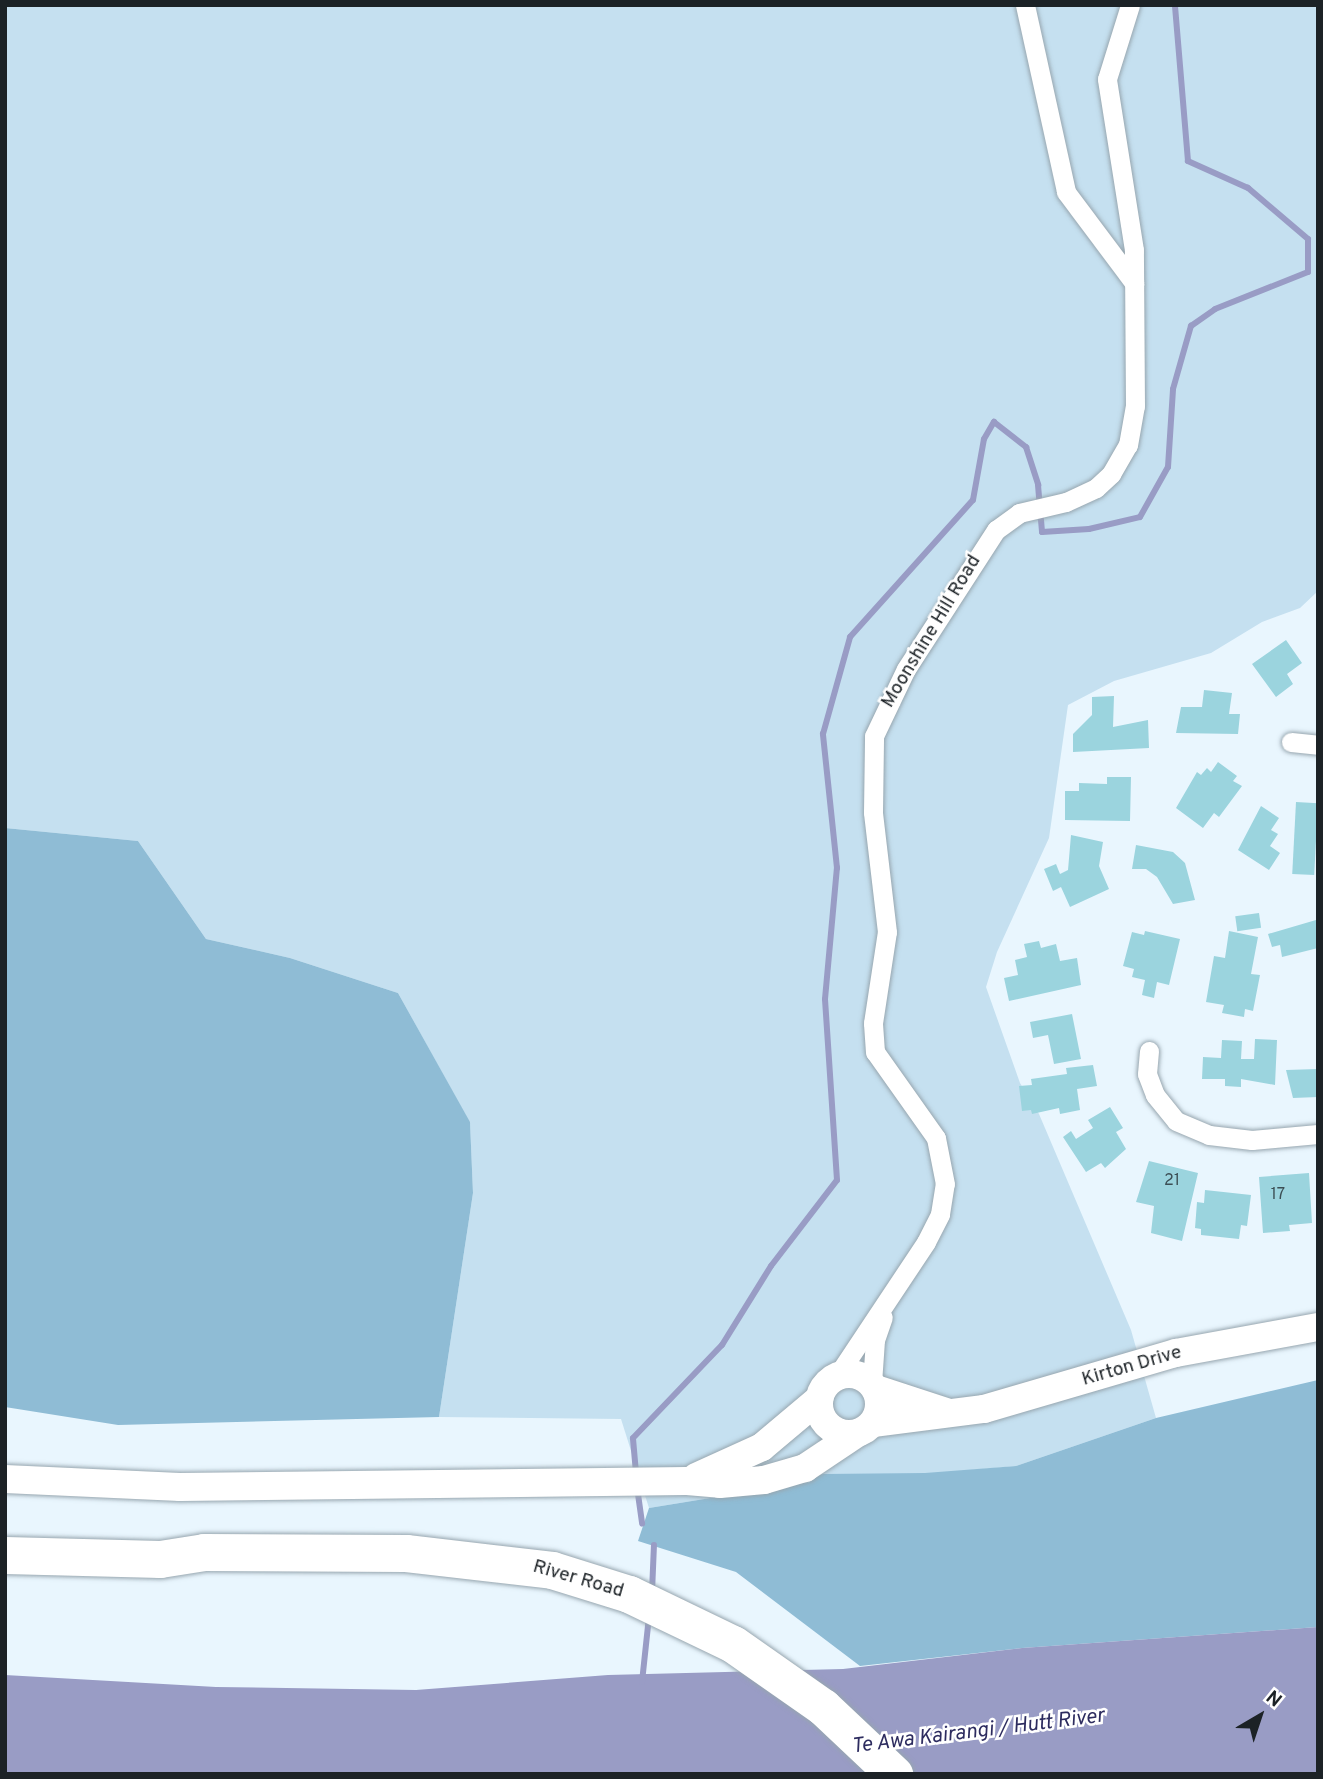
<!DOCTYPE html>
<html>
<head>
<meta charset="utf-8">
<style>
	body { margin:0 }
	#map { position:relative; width:1323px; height:1779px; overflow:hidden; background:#e9f6fe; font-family:Overpass,sans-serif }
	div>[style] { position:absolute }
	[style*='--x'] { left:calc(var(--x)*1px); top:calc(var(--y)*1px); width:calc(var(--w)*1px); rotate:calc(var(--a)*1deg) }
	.green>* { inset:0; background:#c5e0f0 }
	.forest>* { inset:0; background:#8fbcd5 }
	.water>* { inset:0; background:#999cc5 }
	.stream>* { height:6px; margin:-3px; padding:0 3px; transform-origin:3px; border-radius:3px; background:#999cc5 }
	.building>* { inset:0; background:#9bd4de; transform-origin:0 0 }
	.roads { filter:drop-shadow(0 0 2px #97a6af) drop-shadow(0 0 2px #97a6af) }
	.street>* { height:19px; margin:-9.5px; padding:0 9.5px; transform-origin:9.5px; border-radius:9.5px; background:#fff }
	.secondary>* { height:28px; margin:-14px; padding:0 14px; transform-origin:14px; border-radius:14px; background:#fff }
	.secondary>.ring { margin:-14px; padding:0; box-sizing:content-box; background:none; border:28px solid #fff; border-radius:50% }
	.highway>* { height:37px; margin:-18.5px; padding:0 18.5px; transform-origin:18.5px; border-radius:18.5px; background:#fff }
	span { translate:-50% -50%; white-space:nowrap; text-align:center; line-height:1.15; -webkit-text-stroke:5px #fff; paint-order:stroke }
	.number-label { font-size:16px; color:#3c4e54 }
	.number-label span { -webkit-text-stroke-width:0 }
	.street-label { font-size:19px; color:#1c2226 }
	.water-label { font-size:21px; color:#2d2c5f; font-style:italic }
	.frame { position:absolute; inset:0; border:7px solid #1c2226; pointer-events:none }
	.north { position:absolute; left:1225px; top:1681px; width:70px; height:70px; -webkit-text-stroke:5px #fff; paint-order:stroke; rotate:39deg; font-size:19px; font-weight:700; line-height:28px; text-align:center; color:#1c2226 }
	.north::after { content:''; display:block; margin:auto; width:24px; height:32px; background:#1c2226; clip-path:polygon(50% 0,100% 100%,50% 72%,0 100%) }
</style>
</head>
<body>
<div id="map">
	<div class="green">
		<div style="clip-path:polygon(5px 5px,1318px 5px,1318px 591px,1300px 608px,1262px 622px,1211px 653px,1114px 681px,1068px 705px,1049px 838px,997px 952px,986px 987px,1020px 1083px,1039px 1114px,1131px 1330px,1156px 1418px,1016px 1466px,772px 1488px,649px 1508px,621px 1419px,439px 1417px,473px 1193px,470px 1123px,398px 993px,290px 958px,206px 939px,138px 841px,5px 828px)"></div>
	</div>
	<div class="forest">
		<div style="clip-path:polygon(5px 828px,138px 841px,206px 939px,290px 958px,398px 993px,470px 1122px,473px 1193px,439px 1417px,118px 1425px,5px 1407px)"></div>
		<div style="clip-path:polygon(1318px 1380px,1318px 1627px,1022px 1648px,860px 1666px,736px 1572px,638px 1541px,649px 1508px,772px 1488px,823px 1474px,925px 1473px,1016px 1466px,1156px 1418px)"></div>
	</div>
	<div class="water">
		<div style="clip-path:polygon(1318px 1627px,1318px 1772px,1311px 1774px,5px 1774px,5px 1675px,216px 1687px,416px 1690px,608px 1675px,843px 1669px,1022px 1648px)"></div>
	</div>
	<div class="stream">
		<div style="--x:636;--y:1473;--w:35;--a:-95"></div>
		<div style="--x:633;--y:1438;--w:129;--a:-46.3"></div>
		<div style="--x:722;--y:1345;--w:93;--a:-58.2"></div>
		<div style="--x:771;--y:1266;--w:108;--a:-52.5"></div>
		<div style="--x:837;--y:1180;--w:181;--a:-93.8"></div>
		<div style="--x:825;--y:999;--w:132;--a:-84.8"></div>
		<div style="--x:837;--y:868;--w:135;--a:-96"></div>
		<div style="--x:823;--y:734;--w:101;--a:-74.4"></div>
		<div style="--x:850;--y:637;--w:184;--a:-48.1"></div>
		<div style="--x:973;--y:500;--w:62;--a:-79.8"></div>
		<div style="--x:984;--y:439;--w:20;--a:-60"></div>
		<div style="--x:994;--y:422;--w:41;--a:38"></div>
		<div style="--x:1026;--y:447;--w:40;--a:72"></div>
		<div style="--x:1038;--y:485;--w:47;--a:85.1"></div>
		<div style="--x:1042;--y:532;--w:47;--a:-3.7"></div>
		<div style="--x:1089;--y:529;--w:52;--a:-13.2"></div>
		<div style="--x:1140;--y:517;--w:57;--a:-60.8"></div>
		<div style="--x:1168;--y:467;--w:78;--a:-86.3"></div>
		<div style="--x:1173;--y:389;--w:66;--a:-74.1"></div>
		<div style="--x:1191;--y:326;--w:29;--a:-35"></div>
		<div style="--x:1215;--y:309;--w:100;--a:-21.7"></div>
		<div style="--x:1308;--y:272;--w:33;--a:-90"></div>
		<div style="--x:1308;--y:239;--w:79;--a:-139.6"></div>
		<div style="--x:1248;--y:188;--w:66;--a:-155.8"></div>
		<div style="--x:1188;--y:161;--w:157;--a:-94.8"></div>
		<div style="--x:637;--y:1487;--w:37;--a:82"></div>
		<div style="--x:652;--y:1592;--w:47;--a:-87.6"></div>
		<div style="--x:642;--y:1682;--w:65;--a:-83.9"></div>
	</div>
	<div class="building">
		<div style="clip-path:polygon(1286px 640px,1302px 663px,1287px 674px,1293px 684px,1276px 697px,1252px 664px)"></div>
		<div style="clip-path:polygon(1204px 690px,1232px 693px,1229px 714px,1240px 714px,1238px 734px,1176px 733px,1181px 707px,1202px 707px)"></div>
		<div style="clip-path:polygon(1114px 696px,1113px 727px,1148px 720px,1149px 748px,1073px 752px,1073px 734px,1092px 715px,1092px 697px)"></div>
		<div style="clip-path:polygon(1218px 762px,1237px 776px,1233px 781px,1242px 786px,1219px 817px,1214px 813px,1203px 828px,1176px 808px,1197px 772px,1201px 775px,1207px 768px,1211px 772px)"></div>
		<div style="clip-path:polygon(1107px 777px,1131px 777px,1130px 821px,1065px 820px,1065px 791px,1079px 791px,1079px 783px,1107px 784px)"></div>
		<div style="left:1296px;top:802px;width:22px;height:72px;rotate:3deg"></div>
		<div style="clip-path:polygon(1261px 806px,1279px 818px,1271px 830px,1278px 834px,1270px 846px,1280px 853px,1269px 870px,1238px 850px)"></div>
		<div style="clip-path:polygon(1071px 835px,1103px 842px,1099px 866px,1109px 889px,1070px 907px,1061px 887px,1053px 891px,1044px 869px,1056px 864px,1060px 874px,1068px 870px)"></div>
		<div style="clip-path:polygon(1136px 845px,1173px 852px,1185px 863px,1195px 900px,1173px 904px,1157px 877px,1146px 869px,1132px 869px)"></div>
		<div style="left:1259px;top:913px;width:15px;height:24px;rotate:82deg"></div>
		<div style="clip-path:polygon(1316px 920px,1318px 948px,1282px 957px,1280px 945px,1272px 947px,1268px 934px)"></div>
		<div style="clip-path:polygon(1145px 931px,1180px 939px,1169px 985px,1157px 982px,1154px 998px,1142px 995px,1145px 980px,1132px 977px,1134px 969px,1123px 966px,1132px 932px,1144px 935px)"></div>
		<div style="clip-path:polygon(1229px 931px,1258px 937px,1251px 974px,1260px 975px,1253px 1011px,1245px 1009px,1244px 1017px,1222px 1013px,1224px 1005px,1206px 1002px,1214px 956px,1225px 958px)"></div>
		<div style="clip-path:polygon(1039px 941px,1041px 948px,1056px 944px,1060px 961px,1077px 958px,1081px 985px,1009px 1001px,1004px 978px,1018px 975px,1015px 960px,1027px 957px,1024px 944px)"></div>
		<div style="clip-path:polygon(1072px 1014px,1081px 1059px,1054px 1064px,1048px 1035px,1033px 1038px,1030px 1022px)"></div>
		<div style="clip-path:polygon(1255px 1039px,1277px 1040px,1275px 1085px,1241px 1079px,1241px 1087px,1225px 1086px,1225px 1079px,1202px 1079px,1203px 1057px,1221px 1058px,1222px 1040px,1242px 1041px,1241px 1059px,1254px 1059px)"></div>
		<div style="clip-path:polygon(1093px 1065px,1097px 1086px,1077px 1089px,1080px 1110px,1060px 1114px,1059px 1108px,1032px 1114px,1031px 1110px,1022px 1111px,1019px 1086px,1032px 1085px,1031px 1079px,1067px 1074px,1066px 1068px)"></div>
		<div style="clip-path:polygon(1318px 1069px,1318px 1097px,1293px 1098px,1286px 1070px)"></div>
		<div style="clip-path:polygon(1110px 1107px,1123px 1128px,1116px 1132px,1126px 1149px,1105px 1168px,1101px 1163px,1086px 1172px,1063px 1137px,1071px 1131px,1076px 1139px,1093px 1128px,1088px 1120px)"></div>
		<div style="clip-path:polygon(1149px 1161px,1198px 1173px,1182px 1241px,1151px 1233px,1154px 1206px,1136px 1202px)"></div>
		<div style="clip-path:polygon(1309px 1173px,1312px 1223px,1289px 1225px,1290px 1231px,1263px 1233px,1259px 1177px)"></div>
		<div style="clip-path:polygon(1205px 1190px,1251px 1195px,1247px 1226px,1241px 1225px,1239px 1239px,1201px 1235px,1201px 1229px,1195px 1228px,1197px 1202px,1204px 1203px)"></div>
	</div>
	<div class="roads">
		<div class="street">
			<div style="--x:1025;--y:5;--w:191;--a:77.6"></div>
			<div style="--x:1066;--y:192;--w:114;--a:53.2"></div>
			<div style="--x:1291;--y:742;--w:27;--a:6"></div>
			<div style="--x:1149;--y:1051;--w:23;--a:95"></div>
			<div style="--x:1147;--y:1074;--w:22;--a:69"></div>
			<div style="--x:1155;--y:1095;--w:33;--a:51"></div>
			<div style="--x:1176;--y:1121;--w:36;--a:23"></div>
			<div style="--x:1209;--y:1135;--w:43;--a:6.6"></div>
			<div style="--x:1252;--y:1140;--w:66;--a:-5.2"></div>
			<div style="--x:837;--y:1376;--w:161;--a:-56.4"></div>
			<div style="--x:926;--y:1242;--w:31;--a:-63"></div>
			<div style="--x:940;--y:1214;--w:30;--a:-81"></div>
			<div style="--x:945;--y:1184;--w:47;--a:-101.1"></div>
			<div style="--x:936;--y:1138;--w:105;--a:-125.3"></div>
			<div style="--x:875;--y:1052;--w:29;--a:-94"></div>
			<div style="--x:873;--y:1023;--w:92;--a:-81.3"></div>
			<div style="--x:887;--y:932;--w:121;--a:-96.7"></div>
			<div style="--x:873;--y:812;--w:76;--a:-89.2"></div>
			<div style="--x:874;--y:736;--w:74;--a:-64.5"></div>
			<div style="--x:906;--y:669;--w:166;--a:-57.1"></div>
			<div style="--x:996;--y:530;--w:29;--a:-36"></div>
			<div style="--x:1019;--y:513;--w:48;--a:-13.2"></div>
			<div style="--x:1066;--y:502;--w:33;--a:-25"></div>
			<div style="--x:1096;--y:488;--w:21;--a:-43"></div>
			<div style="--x:1111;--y:474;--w:34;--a:-60"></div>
			<div style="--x:1128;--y:445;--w:40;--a:-80"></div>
			<div style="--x:1135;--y:406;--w:156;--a:-90.4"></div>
			<div style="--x:1134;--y:250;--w:173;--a:-99"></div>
			<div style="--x:1107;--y:79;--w:77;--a:-72.7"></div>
			<div style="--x:872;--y:1383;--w:43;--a:-86"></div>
			<div style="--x:875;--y:1340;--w:24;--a:-71"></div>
		</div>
		<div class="secondary">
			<div class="ring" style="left:819px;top:1374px;width:32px;height:32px"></div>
			<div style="--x:876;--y:1389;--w:74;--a:18.2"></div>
			<div style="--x:873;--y:1423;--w:112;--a:-7.2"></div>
			<div style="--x:984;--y:1409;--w:200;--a:-16.3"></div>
			<div style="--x:1176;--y:1353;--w:144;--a:-10.4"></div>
			<div style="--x:696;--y:1477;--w:72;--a:-24.4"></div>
			<div style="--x:762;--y:1447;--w:75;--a:-40.1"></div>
			<div style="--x:5;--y:1479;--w:175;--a:2.6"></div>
			<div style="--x:180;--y:1487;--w:507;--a:-0.68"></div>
			<div style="--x:687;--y:1481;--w:33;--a:5"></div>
			<div style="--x:720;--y:1484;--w:44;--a:-5.2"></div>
			<div style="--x:764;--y:1480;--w:43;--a:-16.3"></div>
			<div style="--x:805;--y:1468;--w:61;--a:-33.7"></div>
		</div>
		<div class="highway">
			<div style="--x:5;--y:1555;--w:155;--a:1.5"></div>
			<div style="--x:160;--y:1559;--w:45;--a:-9"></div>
			<div style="--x:204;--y:1552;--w:202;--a:0.3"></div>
			<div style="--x:406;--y:1553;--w:147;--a:6.6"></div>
			<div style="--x:552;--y:1570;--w:81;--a:17.3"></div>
			<div style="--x:629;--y:1594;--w:115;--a:25.7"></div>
			<div style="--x:733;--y:1644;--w:110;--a:35"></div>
			<div style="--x:823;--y:1707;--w:98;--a:43.3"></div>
		</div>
	</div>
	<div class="number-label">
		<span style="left:1172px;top:1181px">21</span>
		<span style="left:1278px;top:1195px">17</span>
	</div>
	<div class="street-label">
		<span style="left:932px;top:632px;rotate:-59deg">Moonshine Hill Road</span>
		<span style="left:1132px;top:1367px;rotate:-16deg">Kirton Drive</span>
		<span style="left:578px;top:1580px;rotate:16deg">River Road</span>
	</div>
	<div class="water-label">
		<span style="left:978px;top:1732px;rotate:-7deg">Te Awa Kairangi / Hutt River</span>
	</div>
	<div class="frame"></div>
	<div class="north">N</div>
</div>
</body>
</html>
